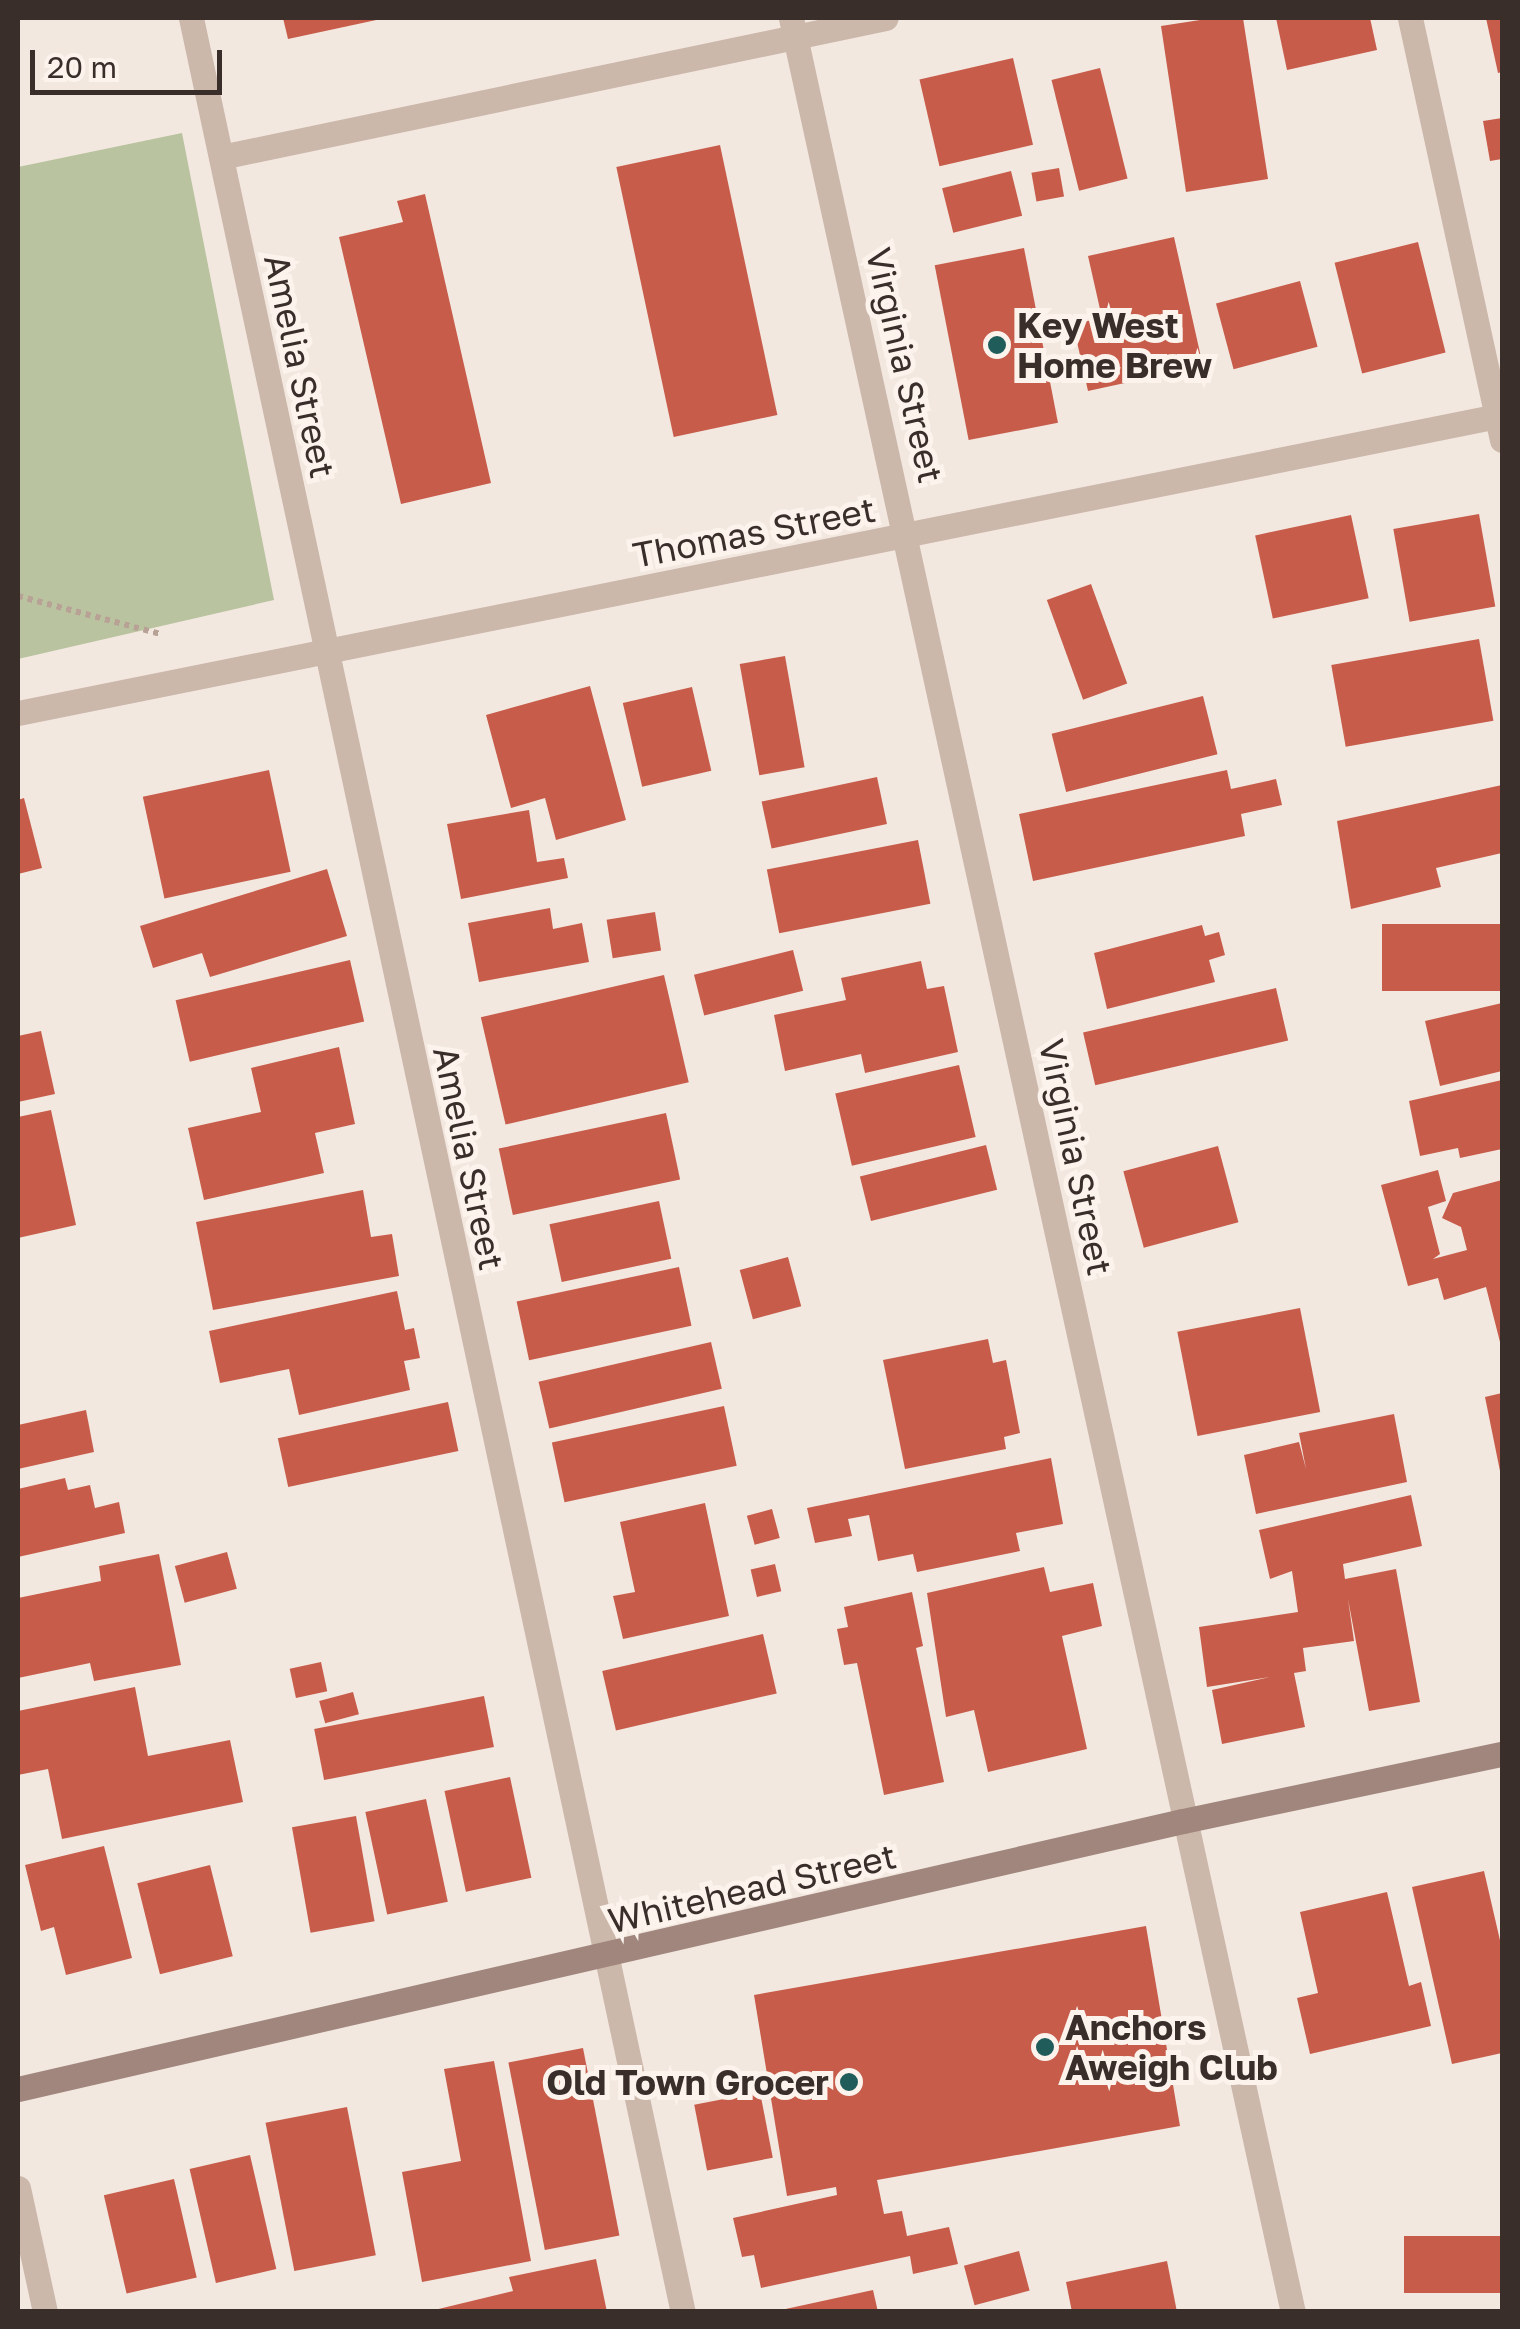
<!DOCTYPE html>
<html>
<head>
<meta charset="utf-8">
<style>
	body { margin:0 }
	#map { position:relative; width:1520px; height:2329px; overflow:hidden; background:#f3e8e0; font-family:"Golos Text",sans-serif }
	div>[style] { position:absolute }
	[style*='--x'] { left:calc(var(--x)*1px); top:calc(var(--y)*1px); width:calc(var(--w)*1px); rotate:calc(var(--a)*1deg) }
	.green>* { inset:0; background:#bac39f }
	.building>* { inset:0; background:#c75c4a; transform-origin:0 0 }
	.path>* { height:6px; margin-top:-3px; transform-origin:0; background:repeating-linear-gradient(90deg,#b8a195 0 5px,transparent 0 10px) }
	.street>* { height:25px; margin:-12.5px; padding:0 12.5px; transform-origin:12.5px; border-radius:12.5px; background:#ccb7ab }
	.secondary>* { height:25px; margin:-12.5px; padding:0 12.5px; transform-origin:12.5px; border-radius:12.5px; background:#a0867c }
	.dots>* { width:28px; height:28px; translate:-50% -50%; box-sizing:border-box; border:5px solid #fbf3ec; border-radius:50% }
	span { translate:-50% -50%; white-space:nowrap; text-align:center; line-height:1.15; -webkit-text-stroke:10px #fbf3ec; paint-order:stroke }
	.poi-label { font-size:35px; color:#3a2e2a; font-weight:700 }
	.left { translate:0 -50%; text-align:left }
	.right { translate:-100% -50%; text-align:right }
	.street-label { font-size:35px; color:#3a2e2a }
	.frame { position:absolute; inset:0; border:20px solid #3a2e2a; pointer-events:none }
	.scale { position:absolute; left:30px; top:50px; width:192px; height:45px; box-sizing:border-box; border:5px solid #3a2e2a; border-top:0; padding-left:12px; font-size:30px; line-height:35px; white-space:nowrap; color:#3a2e2a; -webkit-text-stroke:8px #fbf3ec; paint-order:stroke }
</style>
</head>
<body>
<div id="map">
	<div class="green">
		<div style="clip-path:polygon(182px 133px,274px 600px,18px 659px,18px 167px)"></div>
	</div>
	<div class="building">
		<div style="clip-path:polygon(283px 18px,381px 18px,381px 19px,288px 39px)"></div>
		<div style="clip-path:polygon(1213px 18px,1243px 18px,1268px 179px,1186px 192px,1161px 26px)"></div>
		<div style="clip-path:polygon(1276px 18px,1370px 18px,1377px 50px,1287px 70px)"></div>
		<div style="clip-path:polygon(1486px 18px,1502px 18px,1502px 72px,1498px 73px)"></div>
		<div style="left:1013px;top:58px;width:89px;height:96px;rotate:77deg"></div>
		<div style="left:1100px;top:68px;width:114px;height:50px;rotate:76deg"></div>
		<div style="clip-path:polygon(1502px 118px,1502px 159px,1490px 161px,1483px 121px)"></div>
		<div style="left:720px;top:145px;width:276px;height:106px;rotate:78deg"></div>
		<div style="left:1059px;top:168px;width:29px;height:28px;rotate:80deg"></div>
		<div style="left:1011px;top:171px;width:46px;height:71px;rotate:76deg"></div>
		<div style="clip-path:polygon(425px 194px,491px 483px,401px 504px,339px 237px,403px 222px,397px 201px)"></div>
		<div style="clip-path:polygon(1174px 237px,1203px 366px,1088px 391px,1073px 324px,1102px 318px,1088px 256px)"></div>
		<div style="left:1418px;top:242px;width:114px;height:86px;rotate:76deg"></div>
		<div style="left:1024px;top:248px;width:178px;height:91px;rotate:79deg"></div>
		<div style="left:1300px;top:281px;width:68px;height:87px;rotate:75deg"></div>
		<div style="left:1479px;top:514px;width:94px;height:87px;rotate:80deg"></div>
		<div style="left:1351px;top:515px;width:85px;height:98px;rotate:78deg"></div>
		<div style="left:1091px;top:584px;width:106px;height:47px;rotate:70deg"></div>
		<div style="left:1479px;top:639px;width:83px;height:150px;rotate:80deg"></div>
		<div style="left:785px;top:656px;width:113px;height:46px;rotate:80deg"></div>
		<div style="clip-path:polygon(590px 686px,626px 820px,556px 840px,545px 798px,511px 808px,486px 715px)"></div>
		<div style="left:692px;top:687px;width:86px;height:71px;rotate:77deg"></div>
		<div style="left:1203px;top:696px;width:60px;height:156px;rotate:76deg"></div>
		<div style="left:269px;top:770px;width:104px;height:129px;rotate:78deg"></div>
		<div style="clip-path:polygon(1227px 770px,1231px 789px,1276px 779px,1282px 805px,1241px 814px,1245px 836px,1033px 881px,1019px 814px)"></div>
		<div style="left:877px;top:777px;width:48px;height:118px;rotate:78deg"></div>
		<div style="clip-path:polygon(1502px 785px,1502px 853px,1436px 868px,1441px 887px,1351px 909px,1337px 821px)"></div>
		<div style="clip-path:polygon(24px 798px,42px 868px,18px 874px,18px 800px)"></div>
		<div style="clip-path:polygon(529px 810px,537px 862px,564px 858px,568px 878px,461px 899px,447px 824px)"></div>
		<div style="left:918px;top:840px;width:65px;height:154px;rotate:79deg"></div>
		<div style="clip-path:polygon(327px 869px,347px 936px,210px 977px,202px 953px,153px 968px,140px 926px)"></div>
		<div style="clip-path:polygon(550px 908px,553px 929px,582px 923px,589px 962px,479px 982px,468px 923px)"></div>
		<div style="left:655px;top:912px;width:39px;height:49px;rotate:81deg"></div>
		<div style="left:1502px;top:924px;width:67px;height:120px;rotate:90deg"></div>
		<div style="clip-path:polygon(1202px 925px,1205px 936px,1219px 932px,1225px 955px,1209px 960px,1215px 982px,1107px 1009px,1094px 953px)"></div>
		<div style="left:793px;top:950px;width:42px;height:102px;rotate:76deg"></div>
		<div style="left:350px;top:960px;width:63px;height:179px;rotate:77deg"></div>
		<div style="clip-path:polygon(921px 961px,927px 989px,944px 986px,958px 1052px,865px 1073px,861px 1054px,785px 1071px,774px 1015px,846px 1000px,841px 978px)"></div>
		<div style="left:664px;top:975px;width:110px;height:188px;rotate:77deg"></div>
		<div style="left:1276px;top:988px;width:54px;height:198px;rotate:77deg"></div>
		<div style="clip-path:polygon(1502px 1003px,1502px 1071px,1440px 1086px,1425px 1021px)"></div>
		<div style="clip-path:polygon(41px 1031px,55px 1094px,18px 1102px,18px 1036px)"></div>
		<div style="clip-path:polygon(339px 1047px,355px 1124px,315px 1133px,324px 1173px,204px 1200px,188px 1128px,261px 1112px,251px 1068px)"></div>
		<div style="left:959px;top:1065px;width:74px;height:127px;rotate:77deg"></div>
		<div style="clip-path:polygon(1502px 1080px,1502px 1149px,1460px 1158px,1458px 1148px,1420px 1156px,1409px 1101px)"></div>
		<div style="clip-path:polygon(51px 1110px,76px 1225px,18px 1238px,18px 1117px)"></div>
		<div style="left:666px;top:1113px;width:68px;height:171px;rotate:78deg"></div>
		<div style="left:986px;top:1145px;width:46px;height:130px;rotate:76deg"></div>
		<div style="left:1218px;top:1146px;width:79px;height:98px;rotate:75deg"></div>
		<div style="clip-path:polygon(1438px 1170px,1446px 1201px,1428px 1207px,1440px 1254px,1433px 1259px,1467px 1250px,1461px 1227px,1442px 1218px,1453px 1193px,1502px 1180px,1502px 1350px,1486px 1287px,1444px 1300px,1438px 1278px,1408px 1286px,1381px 1185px)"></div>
		<div style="clip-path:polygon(363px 1190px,371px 1237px,392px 1234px,399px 1276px,213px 1310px,196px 1222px)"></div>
		<div style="left:659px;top:1201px;width:59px;height:112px;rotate:78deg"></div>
		<div style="left:788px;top:1257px;width:51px;height:50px;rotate:75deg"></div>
		<div style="left:679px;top:1267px;width:60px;height:166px;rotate:78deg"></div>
		<div style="clip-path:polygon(397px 1291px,405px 1330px,414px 1328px,420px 1358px,404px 1361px,410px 1390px,299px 1415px,289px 1369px,220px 1383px,209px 1331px)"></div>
		<div style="left:1300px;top:1308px;width:106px;height:125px;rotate:79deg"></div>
		<div style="clip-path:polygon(988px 1339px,993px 1363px,1006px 1360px,1020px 1433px,1004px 1437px,1006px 1449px,905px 1469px,883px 1360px)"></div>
		<div style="left:711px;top:1342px;width:48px;height:177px;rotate:77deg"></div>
		<div style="clip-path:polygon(1502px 1393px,1502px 1476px,1501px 1476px,1485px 1397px)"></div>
		<div style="left:448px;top:1402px;width:50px;height:174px;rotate:78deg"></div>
		<div style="left:724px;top:1406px;width:61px;height:176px;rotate:78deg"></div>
		<div style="clip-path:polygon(86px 1410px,94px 1452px,18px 1469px,18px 1425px)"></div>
		<div style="clip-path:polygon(1394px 1414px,1407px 1482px,1256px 1514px,1244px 1455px,1299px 1442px,1306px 1469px,1299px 1433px)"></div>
		<div style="clip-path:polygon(1051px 1458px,1063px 1524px,1016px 1533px,1020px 1551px,917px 1572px,913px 1554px,878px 1561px,869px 1515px,848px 1519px,852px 1536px,815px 1543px,807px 1508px)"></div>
		<div style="clip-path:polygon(65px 1478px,68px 1490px,90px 1485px,95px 1508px,119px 1502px,125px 1533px,18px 1557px,18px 1489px)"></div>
		<div style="clip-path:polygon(1411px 1495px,1422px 1546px,1343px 1564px,1345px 1579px,1396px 1569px,1420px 1702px,1369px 1711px,1348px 1599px,1354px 1641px,1303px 1648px,1306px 1671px,1294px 1673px,1305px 1727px,1222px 1744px,1212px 1690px,1270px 1677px,1207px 1687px,1199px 1627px,1298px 1612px,1292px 1571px,1270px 1579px,1259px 1530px)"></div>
		<div style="clip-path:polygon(705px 1503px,729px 1616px,623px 1639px,613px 1596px,635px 1592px,620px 1522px)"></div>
		<div style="left:772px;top:1509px;width:30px;height:26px;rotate:75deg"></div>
		<div style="left:227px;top:1552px;width:38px;height:54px;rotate:75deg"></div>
		<div style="clip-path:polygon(159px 1554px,181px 1665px,94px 1681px,90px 1663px,18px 1678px,18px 1598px,101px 1581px,99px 1566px)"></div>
		<div style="left:775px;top:1564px;width:28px;height:25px;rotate:77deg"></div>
		<div style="clip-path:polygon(1044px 1567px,1050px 1592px,1093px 1583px,1102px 1626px,1062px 1636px,1087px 1749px,988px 1772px,974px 1710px,946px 1717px,927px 1593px)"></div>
		<div style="clip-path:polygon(912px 1592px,923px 1646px,916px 1648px,944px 1782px,884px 1795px,857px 1663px,844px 1665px,837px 1629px,848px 1627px,844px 1607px)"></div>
		<div style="left:763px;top:1634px;width:61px;height:165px;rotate:77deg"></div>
		<div style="left:321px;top:1662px;width:30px;height:32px;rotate:78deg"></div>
		<div style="clip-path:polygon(135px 1687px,148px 1756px,230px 1740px,243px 1802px,62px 1839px,48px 1769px,18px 1775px,18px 1711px)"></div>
		<div style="left:353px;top:1692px;width:23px;height:35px;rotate:75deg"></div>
		<div style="left:484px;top:1696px;width:52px;height:173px;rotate:79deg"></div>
		<div style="left:510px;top:1777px;width:103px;height:67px;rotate:78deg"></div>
		<div style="left:426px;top:1799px;width:105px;height:62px;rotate:78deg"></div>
		<div style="left:356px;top:1816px;width:107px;height:65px;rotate:80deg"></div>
		<div style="clip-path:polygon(104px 1846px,132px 1958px,66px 1975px,54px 1927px,41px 1931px,25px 1865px)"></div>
		<div style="left:210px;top:1865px;width:94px;height:75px;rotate:76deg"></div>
		<div style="clip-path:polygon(1484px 1871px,1502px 1949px,1502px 2053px,1452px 2064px,1412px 1887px)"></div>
		<div style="clip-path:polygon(1387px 1892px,1409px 1986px,1421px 1982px,1431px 2026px,1310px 2054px,1297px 1998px,1318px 1993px,1300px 1912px)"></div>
		<div style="clip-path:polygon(1146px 1926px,1180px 2126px,877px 2180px,884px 2214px,902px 2211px,907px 2236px,949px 2227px,958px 2264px,913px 2274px,910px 2256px,761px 2288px,754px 2255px,742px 2257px,733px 2218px,837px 2195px,836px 2187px,787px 2196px,754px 1995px)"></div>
		<div style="left:583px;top:2048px;width:191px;height:76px;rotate:79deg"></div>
		<div style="clip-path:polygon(494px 2061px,531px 2261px,422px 2282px,402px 2172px,461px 2161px,444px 2069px)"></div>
		<div style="left:760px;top:2092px;width:67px;height:67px;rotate:79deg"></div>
		<div style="left:347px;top:2107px;width:151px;height:83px;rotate:79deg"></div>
		<div style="left:250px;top:2155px;width:117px;height:62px;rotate:77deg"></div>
		<div style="left:174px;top:2179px;width:101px;height:72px;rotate:77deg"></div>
		<div style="left:1502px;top:2236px;width:57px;height:98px;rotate:90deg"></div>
		<div style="left:1019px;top:2251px;width:41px;height:57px;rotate:75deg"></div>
		<div style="clip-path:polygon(596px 2259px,607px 2312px,426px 2312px,513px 2291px,509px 2277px)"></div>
		<div style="clip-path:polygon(1167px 2261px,1177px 2312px,1072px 2312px,1066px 2282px)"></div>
		<div style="clip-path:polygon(873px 2290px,878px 2312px,782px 2312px,781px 2310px)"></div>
	</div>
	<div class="path">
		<div style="--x:18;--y:596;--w:148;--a:14.9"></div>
	</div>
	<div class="street">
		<div style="--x:191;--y:18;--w:2346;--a:77.9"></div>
		<div style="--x:791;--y:18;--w:2348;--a:77.66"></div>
		<div style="--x:1410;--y:18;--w:432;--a:77.7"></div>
		<div style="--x:221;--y:157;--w:679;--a:-11.81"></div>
		<div style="--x:18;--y:713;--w:1514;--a:-11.35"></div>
		<div style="--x:18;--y:2188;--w:127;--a:77.7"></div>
	</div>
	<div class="secondary">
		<div style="--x:18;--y:2089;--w:1195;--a:-12.96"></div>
		<div style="--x:1183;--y:1821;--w:326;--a:-11.9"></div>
	</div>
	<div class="dots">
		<div style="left:997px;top:345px;background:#1f5c5a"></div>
		<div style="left:1045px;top:2047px;background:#1f5c5a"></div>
		<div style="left:849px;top:2082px;background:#1f5c5a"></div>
	</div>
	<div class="poi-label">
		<span class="left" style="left:1017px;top:345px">Key West<br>Home Brew</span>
		<span class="left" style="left:1065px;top:2047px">Anchors<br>Aweigh Club</span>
		<span class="right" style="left:829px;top:2082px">Old Town Grocer</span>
	</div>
	<div class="street-label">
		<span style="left:905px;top:365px;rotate:77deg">Virginia Street</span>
		<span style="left:300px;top:366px;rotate:78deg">Amelia Street</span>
		<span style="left:754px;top:532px;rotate:-11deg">Thomas Street</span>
		<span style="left:1076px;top:1157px;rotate:78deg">Virginia Street</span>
		<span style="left:469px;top:1158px;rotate:78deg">Amelia Street</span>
		<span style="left:752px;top:1888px;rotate:-13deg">Whitehead Street</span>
	</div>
	<div class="frame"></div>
	<div class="scale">20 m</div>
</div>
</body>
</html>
